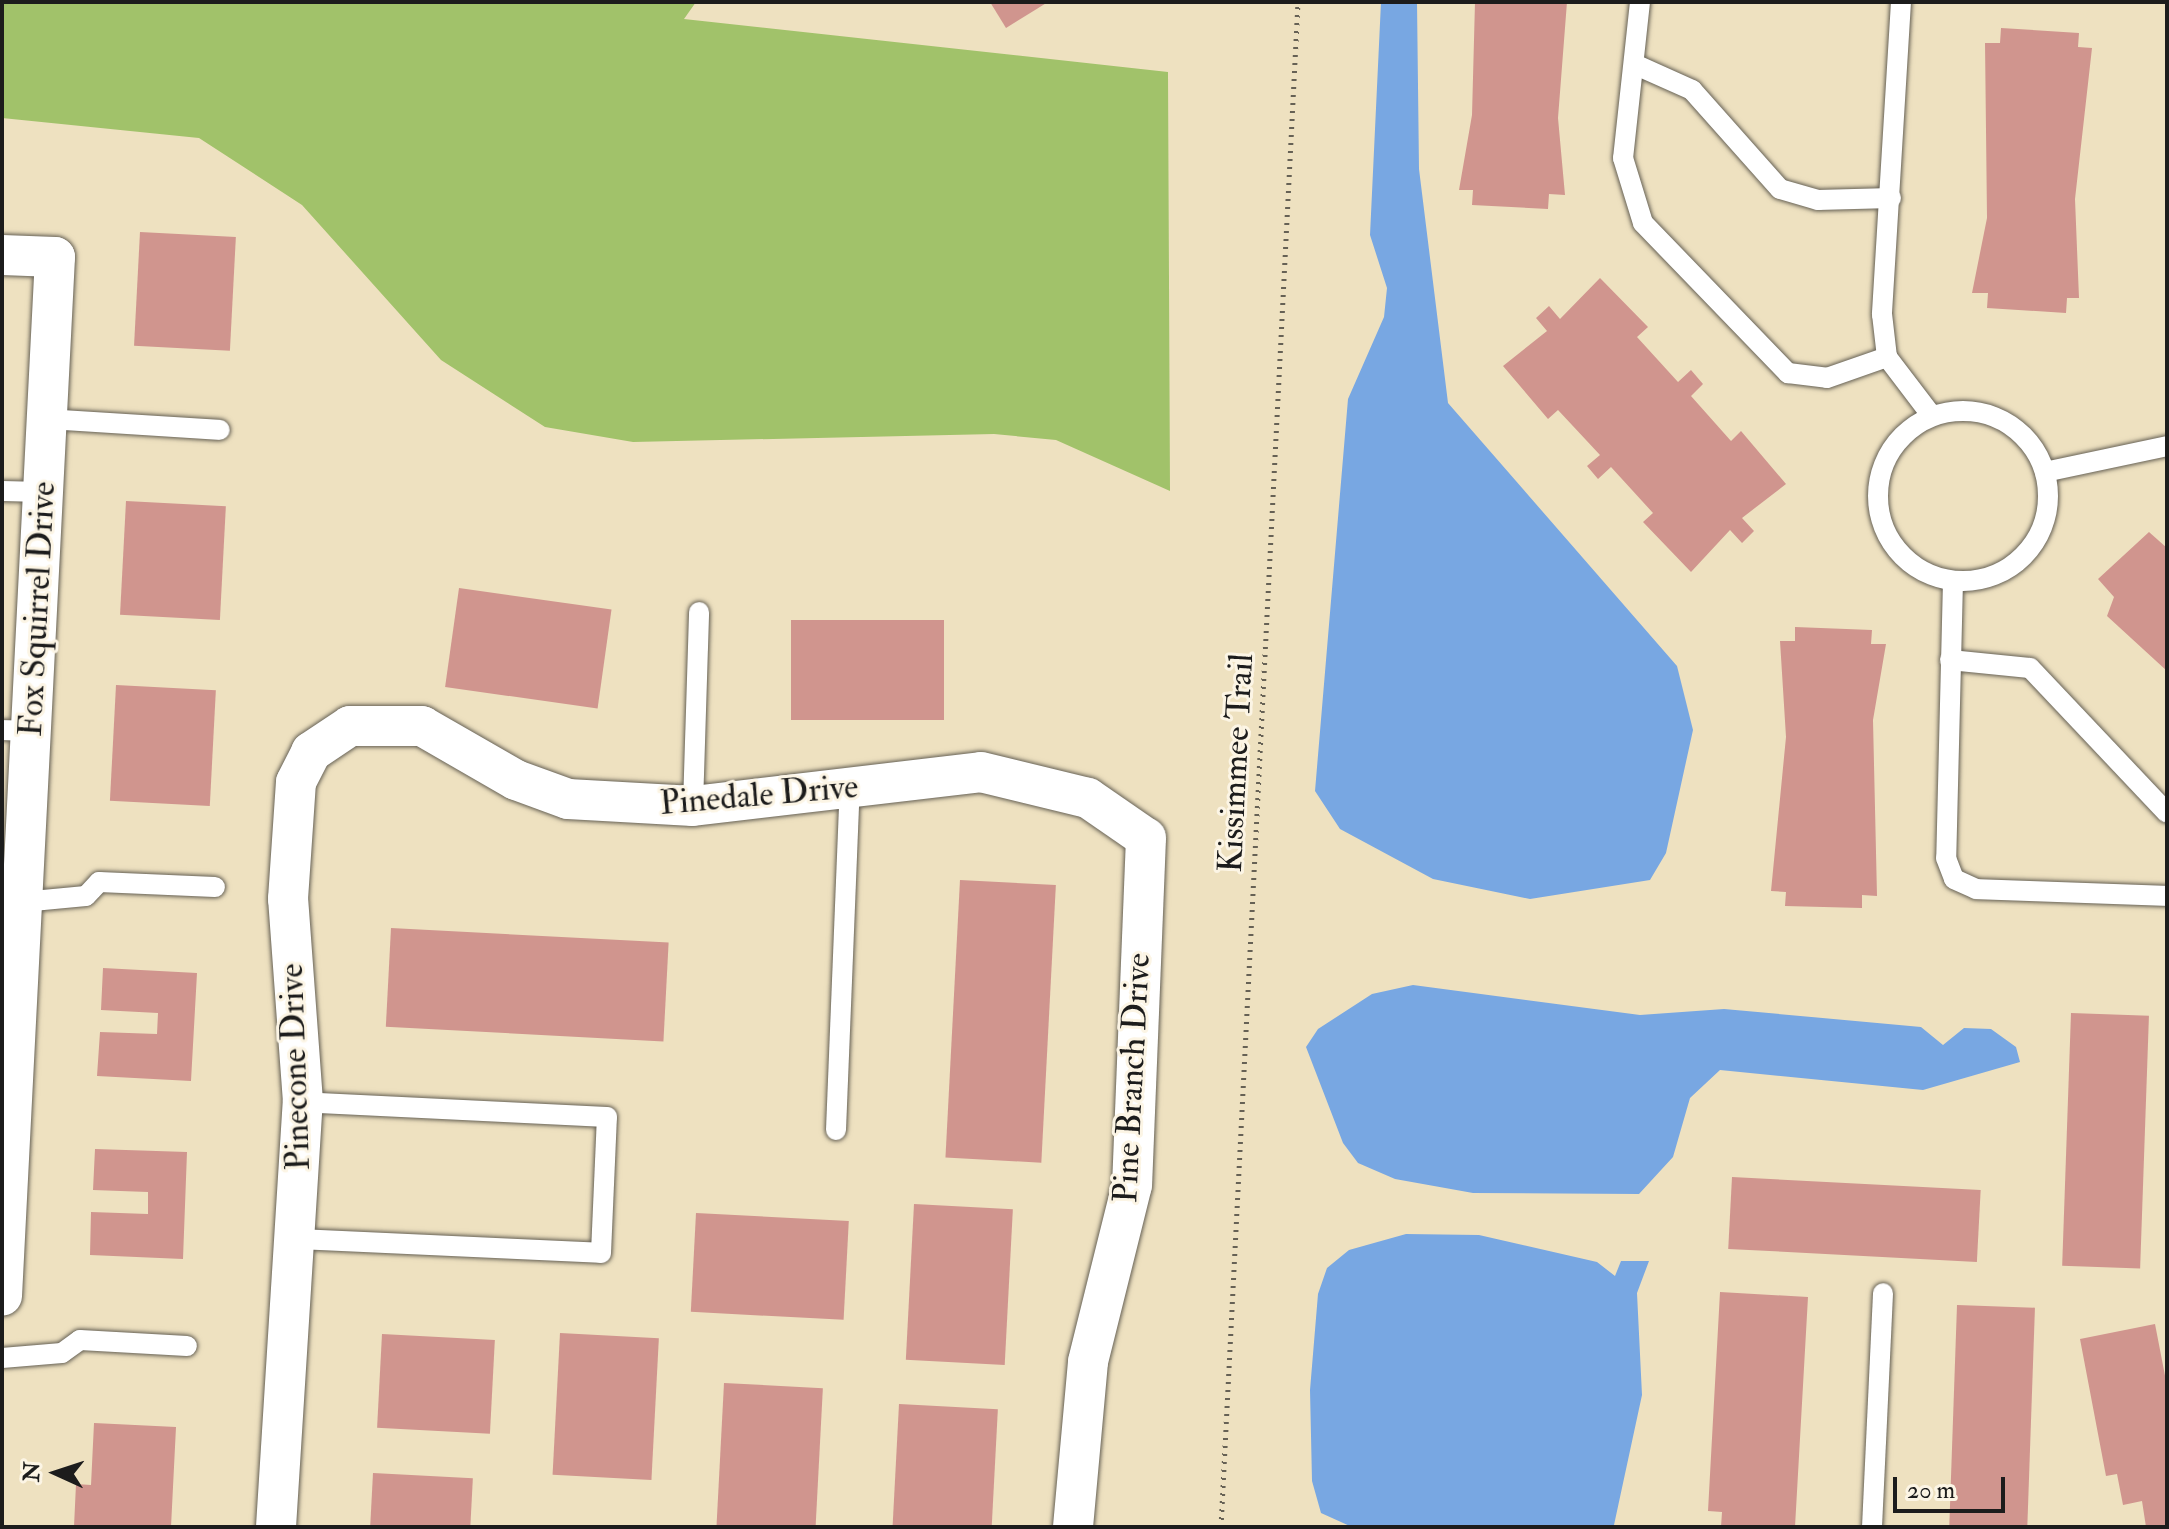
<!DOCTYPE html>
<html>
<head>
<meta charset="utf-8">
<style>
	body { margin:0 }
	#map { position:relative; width:2169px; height:1529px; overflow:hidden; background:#eee1c0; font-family:"IM FELL Double Pica",serif }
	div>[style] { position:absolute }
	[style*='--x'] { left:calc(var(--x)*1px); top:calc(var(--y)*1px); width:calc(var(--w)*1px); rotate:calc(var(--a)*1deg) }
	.green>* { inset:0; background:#a1c26a }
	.water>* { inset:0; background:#78a7e2 }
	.building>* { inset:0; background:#d0958e; transform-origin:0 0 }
	.path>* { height:5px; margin-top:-2.5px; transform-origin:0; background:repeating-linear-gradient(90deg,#666155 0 2px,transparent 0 8px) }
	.roads { filter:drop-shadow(0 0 2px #666155) drop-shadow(0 0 2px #666155) }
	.service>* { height:20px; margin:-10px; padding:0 10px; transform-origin:10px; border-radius:10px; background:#fff }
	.service>.ring { margin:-10px; padding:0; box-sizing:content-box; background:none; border:20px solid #fff; border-radius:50% }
	.minor>* { height:40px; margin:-20px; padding:0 20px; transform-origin:20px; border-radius:20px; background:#fff }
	span { translate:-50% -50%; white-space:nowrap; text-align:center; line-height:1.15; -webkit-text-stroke:6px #fcf5e5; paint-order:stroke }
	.street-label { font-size:34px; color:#1c1c1c }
	.frame { position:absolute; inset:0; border:4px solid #1c1c1c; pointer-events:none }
	.north { position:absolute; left:16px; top:1433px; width:80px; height:80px; -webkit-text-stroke:6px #fcf5e5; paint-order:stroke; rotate:273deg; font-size:22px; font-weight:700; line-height:32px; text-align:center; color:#1c1c1c }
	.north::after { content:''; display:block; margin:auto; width:28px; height:36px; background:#1c1c1c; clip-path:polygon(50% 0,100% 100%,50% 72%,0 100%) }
	.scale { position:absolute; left:1893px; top:1477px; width:112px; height:36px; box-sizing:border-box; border:4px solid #1c1c1c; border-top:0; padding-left:10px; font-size:24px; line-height:28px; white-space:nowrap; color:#1c1c1c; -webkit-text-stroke:6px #fcf5e5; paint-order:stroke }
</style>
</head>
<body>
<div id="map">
	<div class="green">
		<div style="clip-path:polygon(2px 2px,696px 2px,684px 19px,1168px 72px,1170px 491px,1056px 440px,994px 434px,633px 442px,545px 427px,441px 360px,302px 205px,199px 138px,2px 118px)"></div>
	</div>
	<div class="water">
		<div style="clip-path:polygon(1381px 2px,1417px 2px,1419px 169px,1448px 403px,1677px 666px,1693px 730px,1666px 853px,1650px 880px,1530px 899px,1433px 879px,1340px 829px,1315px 791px,1348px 399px,1384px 317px,1387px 288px,1370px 235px)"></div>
		<div style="clip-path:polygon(1413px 985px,1640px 1015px,1724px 1009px,1921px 1027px,1943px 1045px,1964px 1028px,1991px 1029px,2016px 1047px,2020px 1062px,1923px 1090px,1720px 1070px,1690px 1098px,1673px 1157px,1639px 1194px,1473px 1193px,1395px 1179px,1358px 1163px,1343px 1143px,1306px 1047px,1318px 1029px,1372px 994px)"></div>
		<div style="clip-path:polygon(1406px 1234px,1479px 1235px,1597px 1262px,1615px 1276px,1621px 1261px,1649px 1261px,1637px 1293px,1642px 1395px,1614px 1525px,1352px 1527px,1321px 1513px,1312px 1481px,1310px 1390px,1318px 1294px,1327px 1268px,1349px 1250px)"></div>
	</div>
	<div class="building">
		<div style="clip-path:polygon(990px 2px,1048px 2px,1006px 28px)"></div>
		<div style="clip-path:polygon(1475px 2px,1567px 2px,1558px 118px,1565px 195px,1549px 194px,1548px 209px,1472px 205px,1473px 190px,1459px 190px,1472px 115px)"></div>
		<div style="clip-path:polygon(2001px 28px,2079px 33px,2078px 47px,2092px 48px,2075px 199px,2079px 298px,2067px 298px,2066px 313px,1987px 308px,1988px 293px,1972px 293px,1987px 218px,1985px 43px,2000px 43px)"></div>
		<div style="left:140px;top:232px;width:96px;height:114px;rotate:3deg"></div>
		<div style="clip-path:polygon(1600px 278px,1648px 327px,1637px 337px,1678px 382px,1691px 370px,1703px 384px,1691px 396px,1731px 441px,1741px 431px,1786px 484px,1742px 518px,1754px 531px,1742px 543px,1730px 530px,1691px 572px,1643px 522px,1653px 513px,1611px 467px,1598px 479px,1587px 466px,1600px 455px,1558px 410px,1548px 419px,1503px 366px,1547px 331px,1536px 318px,1549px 306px,1560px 319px)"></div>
		<div style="left:126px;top:501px;width:100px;height:114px;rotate:3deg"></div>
		<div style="clip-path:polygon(2149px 532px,2167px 548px,2167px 671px,2107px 616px,2114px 597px,2098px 579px)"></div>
		<div style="left:459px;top:588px;width:154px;height:100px;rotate:8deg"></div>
		<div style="left:791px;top:620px;width:153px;height:100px"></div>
		<div style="clip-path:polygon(1795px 627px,1872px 630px,1871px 644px,1886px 644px,1873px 720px,1877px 896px,1862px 895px,1862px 908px,1785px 906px,1786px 892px,1771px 891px,1786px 737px,1780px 641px,1795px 641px)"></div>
		<div style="left:116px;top:685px;width:100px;height:116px;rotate:3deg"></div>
		<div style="left:960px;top:880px;width:96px;height:278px;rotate:3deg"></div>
		<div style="left:391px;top:928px;width:278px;height:99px;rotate:3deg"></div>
		<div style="clip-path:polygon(103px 968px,197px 973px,191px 1081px,97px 1076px,100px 1032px,157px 1034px,158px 1013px,101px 1010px)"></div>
		<div style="left:2071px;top:1013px;width:78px;height:253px;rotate:2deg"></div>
		<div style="clip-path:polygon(95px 1149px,187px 1152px,183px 1259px,90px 1255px,91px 1212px,148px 1214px,148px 1192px,93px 1190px)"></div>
		<div style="left:1732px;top:1177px;width:249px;height:72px;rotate:3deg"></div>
		<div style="left:914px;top:1204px;width:99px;height:156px;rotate:3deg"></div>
		<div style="left:696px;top:1213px;width:153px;height:99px;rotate:3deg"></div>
		<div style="clip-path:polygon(1720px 1292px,1808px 1297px,1795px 1527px,1721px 1527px,1722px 1512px,1708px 1511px)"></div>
		<div style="left:1957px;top:1305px;width:78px;height:222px;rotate:2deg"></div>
		<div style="clip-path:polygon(2155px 1324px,2167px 1386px,2167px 1527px,2146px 1527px,2142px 1501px,2123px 1505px,2117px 1474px,2106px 1476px,2080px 1339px)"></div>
		<div style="left:560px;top:1333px;width:99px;height:142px;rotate:3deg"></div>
		<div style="left:382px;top:1334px;width:113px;height:94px;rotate:3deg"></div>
		<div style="left:724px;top:1383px;width:99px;height:144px;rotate:3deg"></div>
		<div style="left:899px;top:1404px;width:99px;height:123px;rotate:3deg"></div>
		<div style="clip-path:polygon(94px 1423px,176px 1427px,171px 1527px,74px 1527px,76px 1484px,91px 1485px)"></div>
		<div style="left:373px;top:1473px;width:100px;height:54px;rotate:3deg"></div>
	</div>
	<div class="path">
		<div style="--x:1221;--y:1527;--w:1527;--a:-87.11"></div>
	</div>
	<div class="roads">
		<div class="service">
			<div style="--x:1640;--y:2;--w:157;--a:96.2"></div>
			<div style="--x:1623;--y:158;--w:68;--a:72.9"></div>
			<div style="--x:1643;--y:223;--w:209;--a:46"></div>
			<div style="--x:1788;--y:373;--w:39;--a:7"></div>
			<div style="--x:1827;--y:378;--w:64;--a:-19.3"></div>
			<div style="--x:1901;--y:2;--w:313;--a:93.5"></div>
			<div style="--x:1882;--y:314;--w:43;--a:83.4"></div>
			<div style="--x:1887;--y:357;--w:74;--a:52.7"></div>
			<div style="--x:1634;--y:64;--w:64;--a:24.1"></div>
			<div style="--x:1692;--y:90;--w:132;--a:48.4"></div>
			<div style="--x:1780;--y:189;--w:40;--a:16"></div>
			<div style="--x:1818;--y:200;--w:73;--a:-1.6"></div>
			<div class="ring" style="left:1878px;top:411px;width:150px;height:150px"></div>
			<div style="--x:47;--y:419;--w:173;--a:3.6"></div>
			<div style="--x:2045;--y:472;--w:125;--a:-12"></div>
			<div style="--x:2;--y:491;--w:41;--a:1.4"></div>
			<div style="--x:1953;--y:581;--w:277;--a:91.4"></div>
			<div style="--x:1946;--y:858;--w:22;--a:69"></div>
			<div style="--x:1954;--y:879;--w:24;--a:24"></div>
			<div style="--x:1976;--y:889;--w:191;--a:2.1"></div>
			<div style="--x:1950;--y:660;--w:80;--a:5.7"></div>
			<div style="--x:2030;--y:668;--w:199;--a:46.6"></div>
			<div style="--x:2;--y:730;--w:29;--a:2"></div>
			<div style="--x:693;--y:806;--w:194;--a:-88.2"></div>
			<div style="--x:22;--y:902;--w:64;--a:-5.4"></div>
			<div style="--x:86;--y:896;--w:19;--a:-47"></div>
			<div style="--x:99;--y:882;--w:116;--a:2.5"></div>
			<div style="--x:836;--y:1130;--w:343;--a:-87.7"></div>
			<div style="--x:297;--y:1239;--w:304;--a:2.6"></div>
			<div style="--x:601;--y:1253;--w:136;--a:-87.5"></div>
			<div style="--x:607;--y:1117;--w:304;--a:-177.2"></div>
			<div style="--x:2;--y:1358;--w:60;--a:-4.8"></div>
			<div style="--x:62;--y:1353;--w:22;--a:-36"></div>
			<div style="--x:80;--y:1340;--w:107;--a:3.2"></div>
			<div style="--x:1872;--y:1527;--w:234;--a:-87.3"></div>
		</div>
		<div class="minor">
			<div style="--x:2;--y:255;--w:53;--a:2.2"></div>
			<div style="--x:55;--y:257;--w:1040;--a:92.92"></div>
			<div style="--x:276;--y:1527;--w:426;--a:-86.4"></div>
			<div style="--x:303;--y:1102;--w:204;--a:-94.2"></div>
			<div style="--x:288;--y:899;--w:117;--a:-86.1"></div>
			<div style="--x:296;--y:782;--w:34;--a:-63"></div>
			<div style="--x:311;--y:752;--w:47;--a:-33.7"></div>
			<div style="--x:350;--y:726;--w:72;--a:0"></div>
			<div style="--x:422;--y:726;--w:108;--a:29.9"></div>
			<div style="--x:516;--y:780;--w:55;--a:20.1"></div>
			<div style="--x:568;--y:799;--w:125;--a:3.2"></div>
			<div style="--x:693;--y:806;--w:290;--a:-6.7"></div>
			<div style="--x:981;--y:772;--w:110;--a:13.7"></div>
			<div style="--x:1088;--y:798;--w:70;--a:34.6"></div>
			<div style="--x:1146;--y:838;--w:347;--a:92.3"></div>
			<div style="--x:1132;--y:1185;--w:182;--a:104"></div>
			<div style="--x:1088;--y:1362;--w:166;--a:95.2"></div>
		</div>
	</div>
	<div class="street-label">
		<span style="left:37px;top:609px;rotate:-87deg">Fox Squirrel Drive</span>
		<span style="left:1236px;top:763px;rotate:-87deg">Kissimmee Trail</span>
		<span style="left:759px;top:795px;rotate:-5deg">Pinedale Drive</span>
		<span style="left:295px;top:1067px;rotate:-92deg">Pinecone Drive</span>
		<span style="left:1132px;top:1078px;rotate:-87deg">Pine Branch Drive</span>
	</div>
	<div class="frame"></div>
	<div class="north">N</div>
	<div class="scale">20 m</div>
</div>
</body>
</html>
